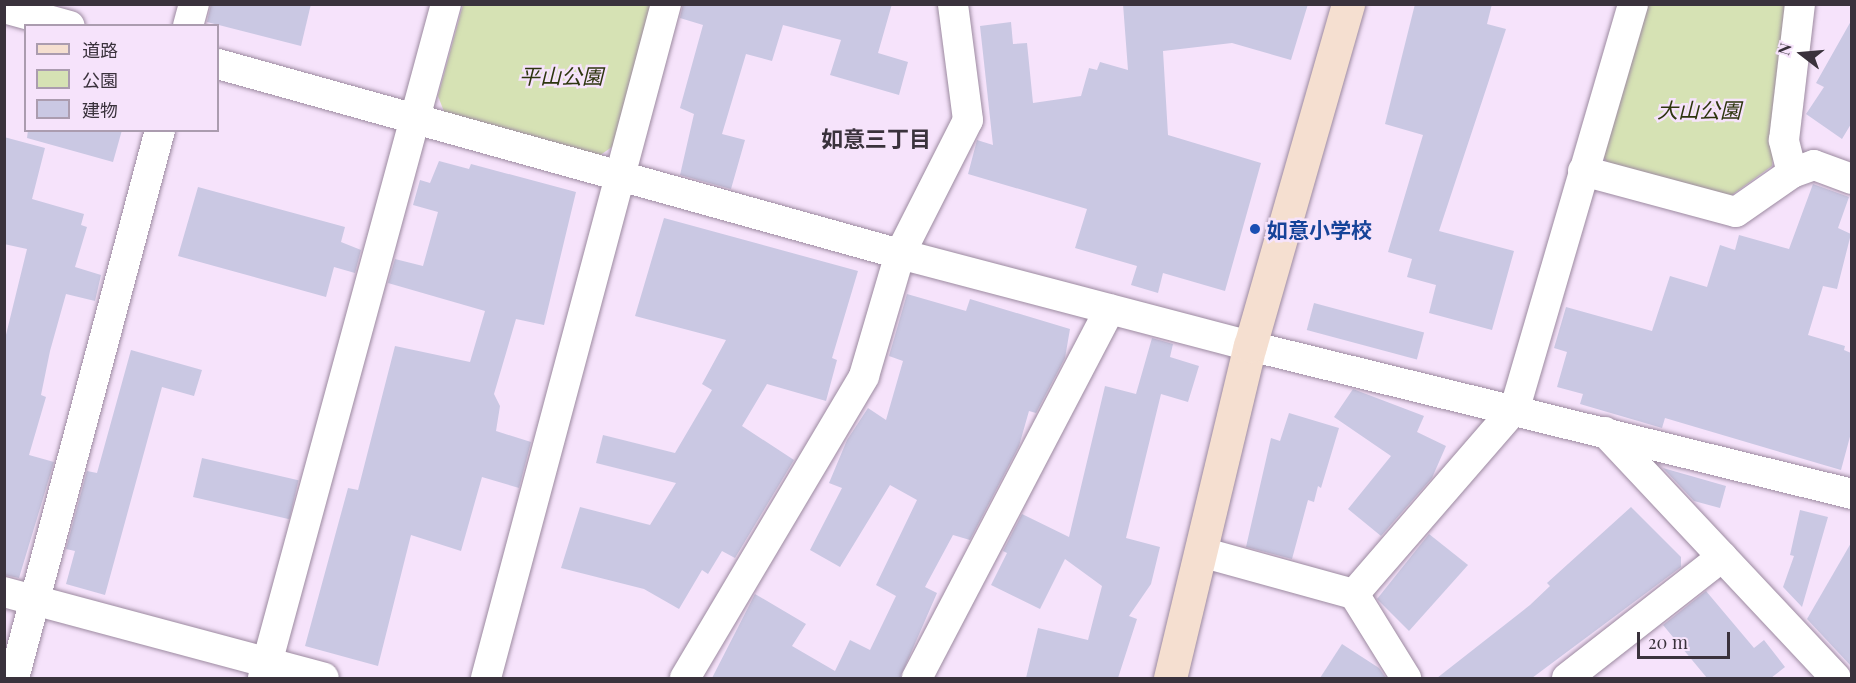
<!DOCTYPE html>
<html>
<head>
<meta charset="utf-8">
<style>
	body { margin:0 }
	#map { position:relative; width:1856px; height:683px; overflow:hidden; background:#f6e3fb; font-family:"Playfair Display","Noto Sans JP",serif }
	div>[style] { position:absolute }
	[style*='--x'] { left:calc(var(--x)*1px); top:calc(var(--y)*1px); width:calc(var(--w)*1px); rotate:calc(var(--a)*1deg) }
	.green>* { inset:0; background:#d6e2b4 }
	.building>* { inset:0; background:#cac8e3; transform-origin:0 0 }
	.roads { filter:drop-shadow(0 0 2px #9c8aa0) drop-shadow(0 0 2px #9c8aa0) }
	.street>* { height:30px; margin:-15px; padding:0 15px; transform-origin:15px; border-radius:15px; background:#fff }
	.secondary>* { height:33px; margin:-16.5px; padding:0 16.5px; transform-origin:16.5px; border-radius:16.5px; background:#f5dfd0 }
	.dots>* { width:16px; height:16px; translate:-50% -50%; box-sizing:border-box; border:3px solid #f6e3fb; border-radius:50% }
	span { translate:-50% -50%; white-space:nowrap; text-align:center; line-height:1.15; -webkit-text-stroke:5px #f6e3fb; paint-order:stroke }
	.park-label { font-size:21px; color:#2d350e; font-style:italic }
	.transit-label { font-size:21px; color:#164399; font-weight:700 }
	.left { translate:0 -50%; text-align:left }
	.neighbourhood-label { font-size:22px; color:#3a323c; font-weight:700 }
	.frame { position:absolute; inset:0; border:6px solid #3a323c; pointer-events:none }
	.legend { position:absolute; left:24px; top:24px; width:195px; height:108px; box-sizing:border-box; background:#f6e3fb; border:2px solid #ab9caf; margin:0; padding:8px 10px; list-style:none; font-size:18px; color:#3a323c }
	.legend li { display:flex; align-items:center; gap:12px; height:30px }
	.legend b { width:30px; border:2px solid #ab9caf }
	.north { position:absolute; left:1772px; top:24px; width:60px; height:60px; -webkit-text-stroke:4px #f6e3fb; paint-order:stroke; rotate:286deg; font-size:16px; font-weight:700; line-height:24px; text-align:center; color:#3a323c }
	.north::after { content:''; display:block; margin:auto; width:21px; height:27px; background:#3a323c; clip-path:polygon(50% 0,100% 100%,50% 72%,0 100%) }
	.scale { position:absolute; left:1637px; top:632px; width:93px; height:27px; box-sizing:border-box; border:3px solid #3a323c; border-top:0; padding-left:8px; font-size:18px; line-height:21px; white-space:nowrap; color:#3a323c; -webkit-text-stroke:4px #f6e3fb; paint-order:stroke }
</style>
</head>
<body>
<div id="map">
	<div class="green">
		<div style="clip-path:polygon(463px 5px,652px 5px,616px 144px,599px 156px,445px 114px,438px 96px)"></div>
		<div style="clip-path:polygon(1646px 5px,1792px 5px,1772px 166px,1729px 197px,1611px 169px,1603px 156px)"></div>
	</div>
	<div class="building">
		<div style="clip-path:polygon(211px 4px,311px 4px,301px 46px,207px 22px)"></div>
		<div style="clip-path:polygon(683px 4px,892px 4px,878px 53px,908px 62px,899px 95px,830px 75px,841px 40px,783px 25px,772px 61px,746px 54px,722px 134px,745px 140px,731px 189px,680px 175px,694px 114px,680px 108px,703px 25px,680px 18px)"></div>
		<div style="clip-path:polygon(1123px 4px,1308px 4px,1291px 60px,1232px 43px,1163px 51px,1168px 135px,1261px 163px,1225px 291px,1163px 273px,1158px 293px,1131px 285px,1137px 266px,1075px 248px,1087px 209px,968px 174px,977px 140px,993px 145px,980px 26px,1011px 22px,1013px 44px,1027px 43px,1033px 103px,1081px 96px,1089px 68px,1097px 70px,1100px 62px,1128px 70px)"></div>
		<div style="clip-path:polygon(1415px 4px,1492px 4px,1487px 24px,1506px 29px,1439px 231px,1514px 251px,1492px 330px,1429px 313px,1436px 285px,1407px 277px,1412px 259px,1388px 252px,1423px 135px,1385px 124px)"></div>
		<div style="clip-path:polygon(1851px 21px,1851px 124px,1842px 139px,1806px 114px,1824px 87px,1816px 83px)"></div>
		<div style="clip-path:polygon(28px 130px,122px 130px,113px 162px,27px 138px)"></div>
		<div style="clip-path:polygon(4px 137px,45px 148px,32px 199px,84px 214px,81px 225px,87px 227px,75px 267px,101px 275px,95px 301px,66px 294px,50px 351px,41px 395px,46px 397px,29px 455px,54px 462px,19px 578px,4px 575px,4px 343px,27px 249px,4px 244px)"></div>
		<div style="clip-path:polygon(439px 161px,469px 169px,471px 164px,576px 192px,544px 325px,516px 319px,494px 394px,500px 406px,496px 431px,531px 442px,519px 488px,482px 477px,461px 551px,411px 535px,378px 666px,305px 646px,348px 488px,358px 490px,395px 346px,470px 362px,485px 311px,388px 283px,395px 259px,423px 266px,438px 212px,413px 205px,420px 180px,430px 183px)"></div>
		<div style="clip-path:polygon(1813px 184px,1849px 197px,1838px 228px,1851px 234px,1837px 289px,1823px 286px,1808px 335px,1845px 346px,1844px 350px,1851px 353px,1851px 433px,1841px 470px,1665px 418px,1662px 428px,1580px 404px,1583px 394px,1557px 387px,1567px 352px,1554px 348px,1566px 307px,1652px 331px,1670px 276px,1707px 287px,1720px 245px,1735px 250px,1739px 235px,1789px 249px)"></div>
		<div style="clip-path:polygon(198px 187px,345px 227px,341px 242px,361px 250px,355px 273px,334px 267px,326px 297px,178px 256px)"></div>
		<div style="clip-path:polygon(664px 218px,858px 271px,832px 358px,837px 360px,826px 401px,767px 384px,742px 426px,794px 460px,735px 558px,722px 551px,708px 574px,702px 570px,679px 609px,644px 589px,561px 568px,580px 507px,650px 525px,676px 483px,596px 463px,603px 435px,675px 453px,712px 390px,702px 384px,726px 340px,635px 316px)"></div>
		<div style="clip-path:polygon(907px 294px,966px 311px,970px 299px,1070px 329px,1065px 358px,1036px 413px,1029px 411px,1019px 446px,970px 540px,953px 535px,925px 587px,937px 593px,900px 678px,712px 678px,755px 594px,806px 624px,792px 646px,835px 671px,850px 640px,870px 650px,896px 596px,876px 585px,917px 500px,890px 485px,840px 567px,810px 550px,842px 488px,829px 483px,847px 440px,868px 408px,886px 420px,903px 361px,889px 356px)"></div>
		<div style="left:1314px;top:303px;width:114px;height:28px;rotate:15deg"></div>
		<div style="clip-path:polygon(1152px 338px,1173px 344px,1170px 357px,1199px 366px,1188px 402px,1161px 394px,1126px 538px,1160px 547px,1151px 584px,1129px 616px,1137px 619px,1118px 678px,1026px 678px,1038px 628px,1088px 640px,1102px 586px,1065px 559px,1040px 609px,991px 585px,1007px 553px,1003px 551px,1022px 514px,1069px 537px,1105px 386px,1136px 394px)"></div>
		<div style="clip-path:polygon(131px 350px,202px 370px,194px 396px,162px 387px,105px 595px,66px 584px,75px 551px,66px 549px,87px 471px,97px 473px)"></div>
		<div style="clip-path:polygon(1353px 389px,1424px 416px,1417px 432px,1446px 446px,1432px 478px,1381px 536px,1348px 509px,1391px 456px,1334px 417px)"></div>
		<div style="clip-path:polygon(1289px 413px,1339px 428px,1321px 488px,1318px 486px,1314px 502px,1308px 500px,1292px 559px,1246px 547px,1271px 438px,1280px 441px)"></div>
		<div style="left:202px;top:458px;width:99px;height:40px;rotate:13deg"></div>
		<div style="clip-path:polygon(1663px 468px,1726px 486px,1720px 508px,1694px 501px)"></div>
		<div style="clip-path:polygon(1631px 507px,1681px 557px,1681px 567px,1532px 678px,1437px 678px,1530px 605px,1550px 586px,1547px 583px)"></div>
		<div style="clip-path:polygon(1800px 510px,1828px 517px,1802px 607px,1783px 587px,1794px 556px,1790px 555px)"></div>
		<div style="clip-path:polygon(1429px 534px,1468px 565px,1409px 631px,1377px 599px)"></div>
		<div style="clip-path:polygon(1851px 543px,1851px 666px,1807px 619px)"></div>
		<div style="clip-path:polygon(1706px 591px,1754px 648px,1764px 640px,1785px 667px,1771px 678px,1707px 678px,1663px 625px)"></div>
		<div style="clip-path:polygon(1342px 644px,1379px 668px,1386px 678px,1320px 678px)"></div>
	</div>
	<div class="roads">
		<div class="street">
			<div style="--x:4;--y:8;--w:68;--a:15.3"></div>
			<div style="--x:188;--y:26;--w:23;--a:-75"></div>
			<div style="--x:218;--y:64;--w:708;--a:15.57"></div>
			<div style="--x:900;--y:254;--w:362;--a:14.7"></div>
			<div style="--x:1250;--y:346;--w:620;--a:13.81"></div>
			<div style="--x:1583;--y:171;--w:158;--a:15"></div>
			<div style="--x:1736;--y:212;--w:68;--a:-34.9"></div>
			<div style="--x:1792;--y:173;--w:23;--a:-20"></div>
			<div style="--x:1814;--y:165;--w:40;--a:20.2"></div>
			<div style="--x:1792;--y:173;--w:34;--a:-104"></div>
			<div style="--x:1784;--y:140;--w:137;--a:-83.3"></div>
			<div style="--x:1605;--y:432;--w:337;--a:46.8"></div>
			<div style="--x:1201;--y:552;--w:159;--a:15.4"></div>
			<div style="--x:1354;--y:594;--w:99;--a:58.2"></div>
			<div style="--x:4;--y:592;--w:331;--a:15"></div>
			<div style="--x:1354;--y:594;--w:246;--a:-49.1"></div>
			<div style="--x:1515;--y:408;--w:421;--a:-73.7"></div>
			<div style="--x:14;--y:678;--w:567;--a:-75.08"></div>
			<div style="--x:263;--y:678;--w:698;--a:-74.81"></div>
			<div style="--x:486;--y:678;--w:698;--a:-75.05"></div>
			<div style="--x:685;--y:678;--w:351;--a:-59.3"></div>
			<div style="--x:864;--y:376;--w:127;--a:-73.6"></div>
			<div style="--x:900;--y:254;--w:150;--a:-63.1"></div>
			<div style="--x:968;--y:120;--w:117;--a:-97.4"></div>
			<div style="--x:917;--y:678;--w:416;--a:-62.4"></div>
			<div style="--x:1567;--y:678;--w:197;--a:-38"></div>
		</div>
		<div class="secondary">
			<div style="--x:1170;--y:678;--w:342;--a:-76.5"></div>
			<div style="--x:1250;--y:346;--w:356;--a:-74"></div>
		</div>
	</div>
	<div class="dots">
		<div style="left:1255px;top:229px;background:#1a4fb4"></div>
	</div>
	<div class="park-label">
		<span style="left:561px;top:75px">平山公園</span>
		<span style="left:1699px;top:109px">大山公園</span>
	</div>
	<div class="transit-label">
		<span class="left" style="left:1267px;top:229px">如意小学校</span>
	</div>
	<div class="neighbourhood-label">
		<span style="left:876px;top:139px">如意三丁目</span>
	</div>
	<div class="frame"></div>
	<ul class="legend">
	<li><b style="height:8px;background:#f5dfd0"></b>道路</li>
	<li><b style="height:16px;background:#d6e2b4"></b>公園</li>
	<li><b style="height:16px;background:#cac8e3"></b>建物</li>
	</ul>
	<div class="north">N</div>
	<div class="scale">20 m</div>
</div>
</body>
</html>
